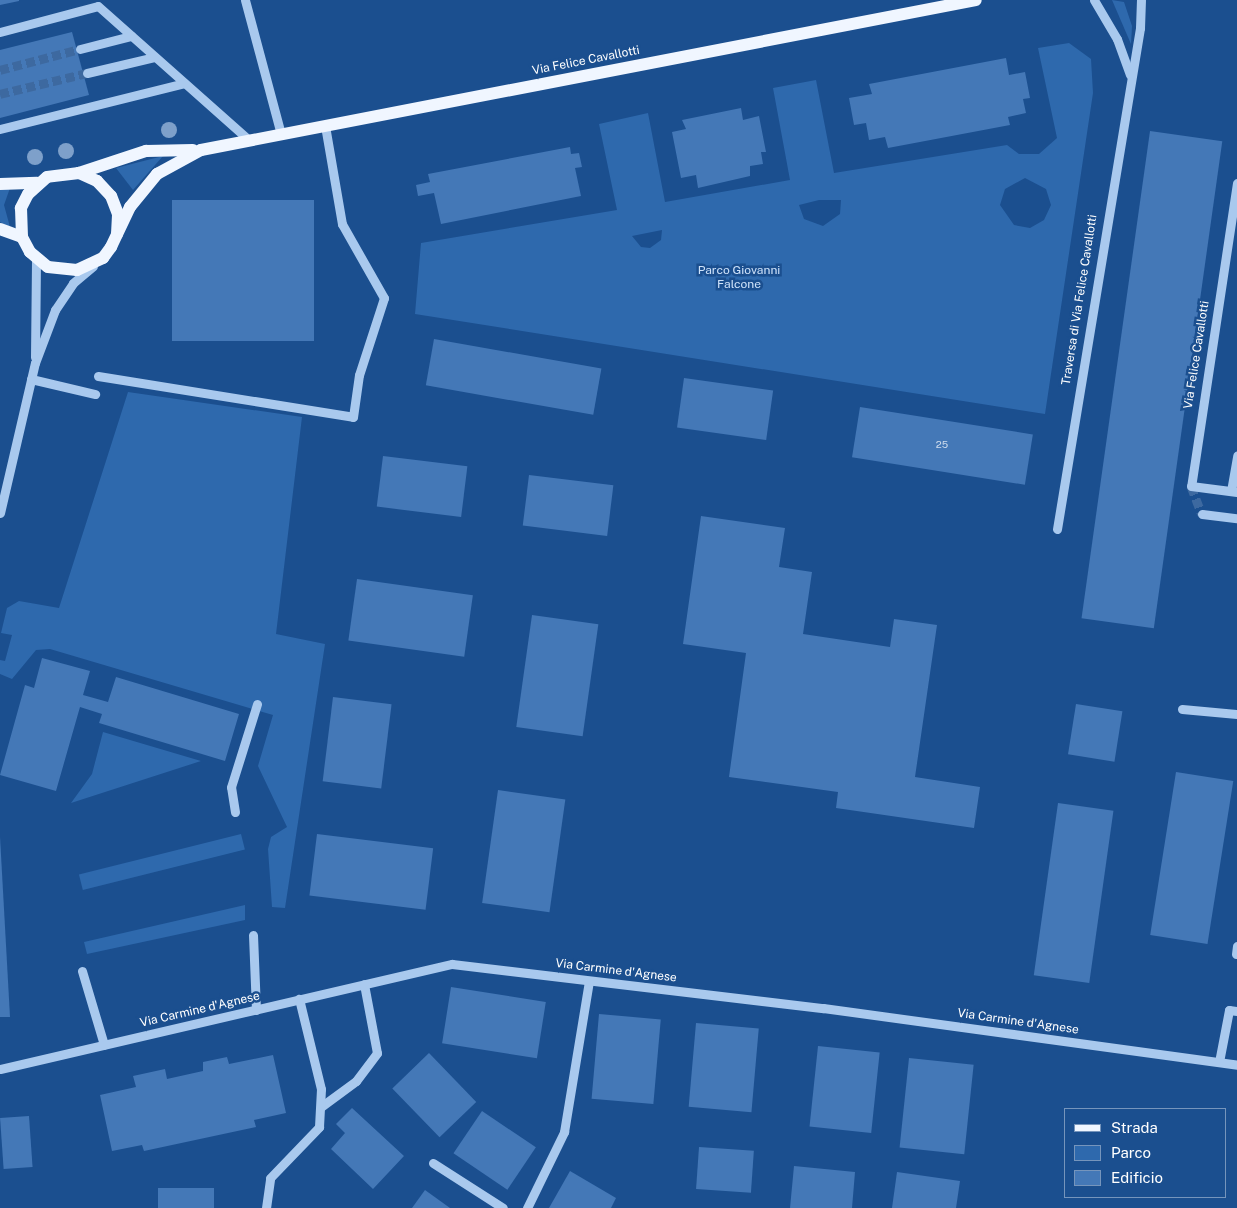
<!DOCTYPE html>
<html>
<head>
<meta charset="utf-8">
<style>
	body { margin:0 }
	#map { position:relative; width:1237px; height:1208px; overflow:hidden; background:#1b4f8f; font-family:"Public Sans",sans-serif }
	div>[style] { position:absolute }
	[style*='--x'] { left:calc(var(--x)*1px); top:calc(var(--y)*1px); width:calc(var(--w)*1px); rotate:calc(var(--a)*1deg) }
	.green>* { inset:0; background:#2e69ad; transform-origin:0 0 }
	.building>* { inset:0; background:#4478b7; transform-origin:0 0 }
	.minor-tunnel>* { height:9px; margin-top:-4.5px; transform-origin:0; background:repeating-linear-gradient(90deg,#3d69a0 0 9px,transparent 0 13.5px) }
	.minor>* { height:9px; margin:-4.5px; padding:0 4.5px; transform-origin:4.5px; border-radius:4.5px; background:#a9c9ee }
	.major>* { height:12px; margin:-6px; padding:0 6px; transform-origin:6px; border-radius:6px; background:#f0f6ff }
	.trees>* { width:16px; height:16px; margin:-8px; border-radius:50%; background:#7ea0ca }
	span { translate:-50% -50%; white-space:nowrap; text-align:center; line-height:1.15; -webkit-text-stroke:5px #1b4f8f; paint-order:stroke }
	.number-label { font-size:10px; color:#d0dded }
	.number-label span { -webkit-text-stroke-width:0 }
	.street-label { font-size:12px; color:#fff }
	.park-label { font-size:12px; color:#cfe3fa }
	.legend { position:absolute; left:1064px; top:1108px; width:162px; height:90px; box-sizing:border-box; background:#1b4f8f; border:1px solid #7695bc; margin:0; padding:6px 9px; list-style:none; font-size:15px; color:#fff }
	.legend li { display:flex; align-items:center; gap:10px; height:25px }
	.legend b { width:25px; border:1px solid #7695bc }
</style>
</head>
<body>
<div id="map">
	<div class="green">
		<div style="clip-path:polygon(1112px 0,1124px 2px,1132px 26px,1131px 44px)"></div>
		<div style="clip-path:polygon(evenodd,1069px 43px,1091px 59px,1093px 93px,1045px 414px,415px 314px,421px 243px,617px 210px,599px 124px,648px 113px,665px 202px,790px 180px,773px 88px,816px 80px,834px 173px,1007px 145px,1019px 154px,1039px 154px,1057px 138px,1038px 48px,1069px 43px,1025px 178px,1046px 189px,1051px 205px,1044px 220px,1030px 228px,1014px 225px,1000px 205px,1005px 189px,1025px 178px,1069px 43px,819px 200px,841px 200px,840px 214px,823px 226px,804px 219px,799px 205px,819px 200px,1069px 43px,662px 230px,661px 240px,650px 248px,641px 247px,632px 236px,662px 230px)"></div>
		<div style="clip-path:polygon(163px 156px,133px 190px,116px 168px)"></div>
		<div style="clip-path:polygon(0 188px,10px 188px,4px 205px,10px 227px,0 222px)"></div>
		<div style="clip-path:polygon(128px 392px,302px 417px,276px 634px,325px 644px,285px 908px,272px 907px,268px 849px,271px 837px,287px 827px,258px 766px,273px 715px,50px 649px,36px 650px,12px 679px,0 674px,0 660px,5px 661px,12px 635px,1px 633px,7px 608px,19px 601px,59px 608px)"></div>
		<div style="clip-path:polygon(103px 732px,201px 761px,71px 803px,92px 774px)"></div>
		<div style="left:241px;top:834px;width:16px;height:167px;rotate:76deg"></div>
		<div style="clip-path:polygon(245px 905px,245px 920px,87px 954px,84px 942px)"></div>
	</div>
	<div class="building">
		<div style="clip-path:polygon(0 0,19px 0,19px 1px,0 5px)"></div>
		<div style="clip-path:polygon(72px 32px,89px 95px,0 118px,0 50px)"></div>
		<div style="clip-path:polygon(1006px 58px,1009px 75px,1025px 72px,1030px 98px,1023px 99px,1026px 113px,1008px 117px,1010px 125px,888px 148px,885px 137px,869px 140px,866px 123px,854px 125px,849px 98px,872px 94px,869px 84px)"></div>
		<div style="clip-path:polygon(741px 108px,743px 120px,759px 116px,766px 152px,761px 152px,763px 164px,750px 166px,750px 176px,698px 188px,696px 175px,681px 178px,672px 132px,686px 129px,682px 120px)"></div>
		<div style="left:1150px;top:131px;width:73px;height:492px;rotate:8deg"></div>
		<div style="clip-path:polygon(570px 147px,571px 154px,579px 153px,582px 167px,575px 168px,581px 196px,441px 224px,434px 193px,418px 196px,416px 185px,430px 182px,428px 174px)"></div>
		<div style="left:314px;top:200px;width:141px;height:142px;rotate:90deg"></div>
		<div style="left:434px;top:339px;width:170px;height:47px;rotate:10deg"></div>
		<div style="left:684px;top:378px;width:90px;height:50px;rotate:8deg"></div>
		<div style="left:860px;top:407px;width:175px;height:51px;rotate:9deg"></div>
		<div style="left:383px;top:456px;width:85px;height:51px;rotate:7deg"></div>
		<div style="left:529px;top:475px;width:85px;height:51px;rotate:7deg"></div>
		<div style="clip-path:polygon(701px 516px,785px 528px,779px 567px,812px 572px,803px 634px,890px 647px,894px 619px,937px 625px,915px 777px,980px 787px,974px 828px,836px 808px,838px 792px,729px 777px,746px 653px,683px 644px)"></div>
		<div style="left:357px;top:579px;width:117px;height:62px;rotate:8deg"></div>
		<div style="left:532px;top:615px;width:67px;height:113px;rotate:8deg"></div>
		<div style="clip-path:polygon(42px 658px,90px 671px,83px 695px,108px 702px,116px 677px,239px 714px,225px 761px,99px 723px,102px 714px,80px 707px,56px 791px,0 775px,25px 685px,34px 688px)"></div>
		<div style="left:333px;top:697px;width:59px;height:85px;rotate:7deg"></div>
		<div style="left:1076px;top:704px;width:47px;height:51px;rotate:9deg"></div>
		<div style="left:1176px;top:772px;width:58px;height:165px;rotate:9deg"></div>
		<div style="left:498px;top:790px;width:68px;height:114px;rotate:8deg"></div>
		<div style="left:1058px;top:803px;width:56px;height:174px;rotate:8deg"></div>
		<div style="left:317px;top:834px;width:117px;height:62px;rotate:7deg"></div>
		<div style="clip-path:polygon(0 837px,10px 1017px,0 1017px)"></div>
		<div style="left:451px;top:987px;width:96px;height:57px;rotate:9deg"></div>
		<div style="left:599px;top:1014px;width:62px;height:85px;rotate:5deg"></div>
		<div style="left:696px;top:1023px;width:63px;height:84px;rotate:5deg"></div>
		<div style="left:818px;top:1046px;width:62px;height:81px;rotate:6deg"></div>
		<div style="left:429px;top:1053px;width:68px;height:51px;rotate:46deg"></div>
		<div style="clip-path:polygon(273px 1055px,286px 1113px,254px 1120px,256px 1127px,144px 1151px,142px 1145px,112px 1151px,100px 1095px,136px 1087px,133px 1076px,165px 1069px,167px 1079px,203px 1071px,203px 1062px,227px 1057px,229px 1064px)"></div>
		<div style="left:909px;top:1058px;width:65px;height:90px;rotate:6deg"></div>
		<div style="clip-path:polygon(352px 1108px,404px 1156px,373px 1189px,331px 1149px,345px 1133px,336px 1124px)"></div>
		<div style="left:482px;top:1111px;width:65px;height:51px;rotate:34deg"></div>
		<div style="left:29px;top:1116px;width:51px;height:29px;rotate:86deg"></div>
		<div style="left:699px;top:1147px;width:55px;height:42px;rotate:4deg"></div>
		<div style="clip-path:polygon(794px 1166px,855px 1172px,852px 1208px,790px 1208px)"></div>
		<div style="clip-path:polygon(570px 1171px,616px 1198px,611px 1208px,549px 1208px)"></div>
		<div style="clip-path:polygon(897px 1172px,960px 1181px,956px 1208px,892px 1208px)"></div>
		<div style="left:214px;top:1188px;width:20px;height:56px;rotate:90deg"></div>
		<div style="clip-path:polygon(425px 1190px,450px 1208px,412px 1208px)"></div>
	</div>
	<div class="minor-tunnel">
		<div style="--x:0;--y:70;--w:83;--a:-14.7"></div>
		<div style="--x:0;--y:94;--w:89;--a:-13.6"></div>
		<div style="--x:1191;--y:486;--w:30;--a:69"></div>
	</div>
	<div class="minor">
		<div style="--x:245;--y:0;--w:139;--a:75"></div>
		<div style="--x:1094;--y:0;--w:45;--a:59.5"></div>
		<div style="--x:1117;--y:39;--w:38;--a:70"></div>
		<div style="--x:0;--y:32;--w:101;--a:-14.9"></div>
		<div style="--x:98;--y:6;--w:202;--a:41.6"></div>
		<div style="--x:80;--y:49;--w:53;--a:-14.3"></div>
		<div style="--x:87;--y:73;--w:69;--a:-13.4"></div>
		<div style="--x:0;--y:129;--w:190;--a:-14"></div>
		<div style="--x:1237;--y:183;--w:306;--a:98.6"></div>
		<div style="--x:1191;--y:486;--w:46;--a:7.4"></div>
		<div style="--x:35;--y:357;--w:98;--a:-89.4"></div>
		<div style="--x:98;--y:376;--w:258;--a:9.1"></div>
		<div style="--x:353;--y:417;--w:42;--a:-81.9"></div>
		<div style="--x:359;--y:375;--w:81;--a:-72"></div>
		<div style="--x:384;--y:298;--w:85;--a:-119.6"></div>
		<div style="--x:342;--y:224;--w:99;--a:-99.8"></div>
		<div style="--x:31;--y:379;--w:66;--a:13.2"></div>
		<div style="--x:1231;--y:491;--w:36;--a:-80"></div>
		<div style="--x:0;--y:513;--w:154;--a:-76.9"></div>
		<div style="--x:35;--y:363;--w:57;--a:-69.3"></div>
		<div style="--x:55;--y:310;--w:32;--a:-56"></div>
		<div style="--x:73;--y:283;--w:26;--a:-40"></div>
		<div style="--x:1202;--y:514;--w:35;--a:7"></div>
		<div style="--x:1057;--y:529;--w:508;--a:-80.59"></div>
		<div style="--x:1140;--y:28;--w:28;--a:-88"></div>
		<div style="--x:1182;--y:709;--w:55;--a:5.2"></div>
		<div style="--x:235;--y:812;--w:25;--a:-99"></div>
		<div style="--x:231;--y:787;--w:87;--a:-72.6"></div>
		<div style="--x:253;--y:935;--w:75;--a:87.7"></div>
		<div style="--x:1236;--y:954;--w:8;--a:-83"></div>
		<div style="--x:82;--y:971;--w:77;--a:73.4"></div>
		<div style="--x:1219;--y:1062;--w:53;--a:-79.1"></div>
		<div style="--x:1229;--y:1010;--w:8;--a:7"></div>
		<div style="--x:0;--y:1069;--w:464;--a:-13.1"></div>
		<div style="--x:452;--y:964;--w:374;--a:6.8"></div>
		<div style="--x:823;--y:1008;--w:418;--a:7.8"></div>
		<div style="--x:322;--y:1106;--w:42;--a:-36.3"></div>
		<div style="--x:356;--y:1081;--w:35;--a:-53"></div>
		<div style="--x:377;--y:1053;--w:70;--a:-100.7"></div>
		<div style="--x:433;--y:1163;--w:83;--a:32.7"></div>
		<div style="--x:266;--y:1208;--w:30;--a:-82"></div>
		<div style="--x:270;--y:1178;--w:71;--a:-46.1"></div>
		<div style="--x:319;--y:1127;--w:38;--a:-87"></div>
		<div style="--x:321;--y:1089;--w:93;--a:-103.7"></div>
		<div style="--x:527;--y:1208;--w:85;--a:-64"></div>
		<div style="--x:564;--y:1132;--w:153;--a:-80.6"></div>
	</div>
	<div class="major">
		<div style="--x:79;--y:173;--w:71;--a:-18.2"></div>
		<div style="--x:146;--y:151;--w:47;--a:-1.2"></div>
		<div style="--x:0;--y:184;--w:37;--a:-2"></div>
		<div style="--x:0;--y:229;--w:23;--a:20"></div>
		<div style="--x:117;--y:234;--w:20;--a:-87"></div>
		<div style="--x:118;--y:214;--w:19;--a:-111"></div>
		<div style="--x:111;--y:196;--w:21;--a:-133"></div>
		<div style="--x:97;--y:181;--w:20;--a:-156"></div>
		<div style="--x:79;--y:173;--w:32;--a:173"></div>
		<div style="--x:47;--y:177;--w:25;--a:138"></div>
		<div style="--x:28;--y:194;--w:16;--a:117"></div>
		<div style="--x:21;--y:208;--w:29;--a:88"></div>
		<div style="--x:22;--y:237;--w:17;--a:62"></div>
		<div style="--x:30;--y:252;--w:23;--a:40"></div>
		<div style="--x:48;--y:267;--w:29;--a:6"></div>
		<div style="--x:77;--y:270;--w:29;--a:-25"></div>
		<div style="--x:103;--y:258;--w:14;--a:-54"></div>
		<div style="--x:111;--y:247;--w:44;--a:-64.6"></div>
		<div style="--x:130;--y:207;--w:43;--a:-50.7"></div>
		<div style="--x:157;--y:174;--w:50;--a:-28.6"></div>
		<div style="--x:201;--y:150;--w:789;--a:-10.95"></div>
	</div>
	<div class="trees">
		<div style="left:169px;top:130px"></div>
		<div style="left:66px;top:151px"></div>
		<div style="left:35px;top:157px"></div>
	</div>
	<div class="number-label">
		<span style="left:942px;top:445px">25</span>
	</div>
	<div class="street-label">
		<span style="left:586px;top:61px;rotate:-11deg">Via Felice Cavallotti</span>
		<span style="left:1080px;top:300px;rotate:-81deg">Traversa di Via Felice Cavallotti</span>
		<span style="left:1197px;top:355px;rotate:-81deg">Via Felice Cavallotti</span>
		<span style="left:616px;top:971px;rotate:7deg">Via Carmine d'Agnese</span>
		<span style="left:200px;top:1010px;rotate:-13deg">Via Carmine d'Agnese</span>
		<span style="left:1018px;top:1022px;rotate:8deg">Via Carmine d'Agnese</span>
	</div>
	<div class="park-label">
		<span style="left:739px;top:278px">Parco Giovanni<br>Falcone</span>
	</div>
	<ul class="legend">
	<li><b style="height:6px;background:#f0f6ff"></b>Strada</li>
	<li><b style="height:14px;background:#2e69ad"></b>Parco</li>
	<li><b style="height:14px;background:#4478b7"></b>Edificio</li>
	</ul>
</div>
</body>
</html>
